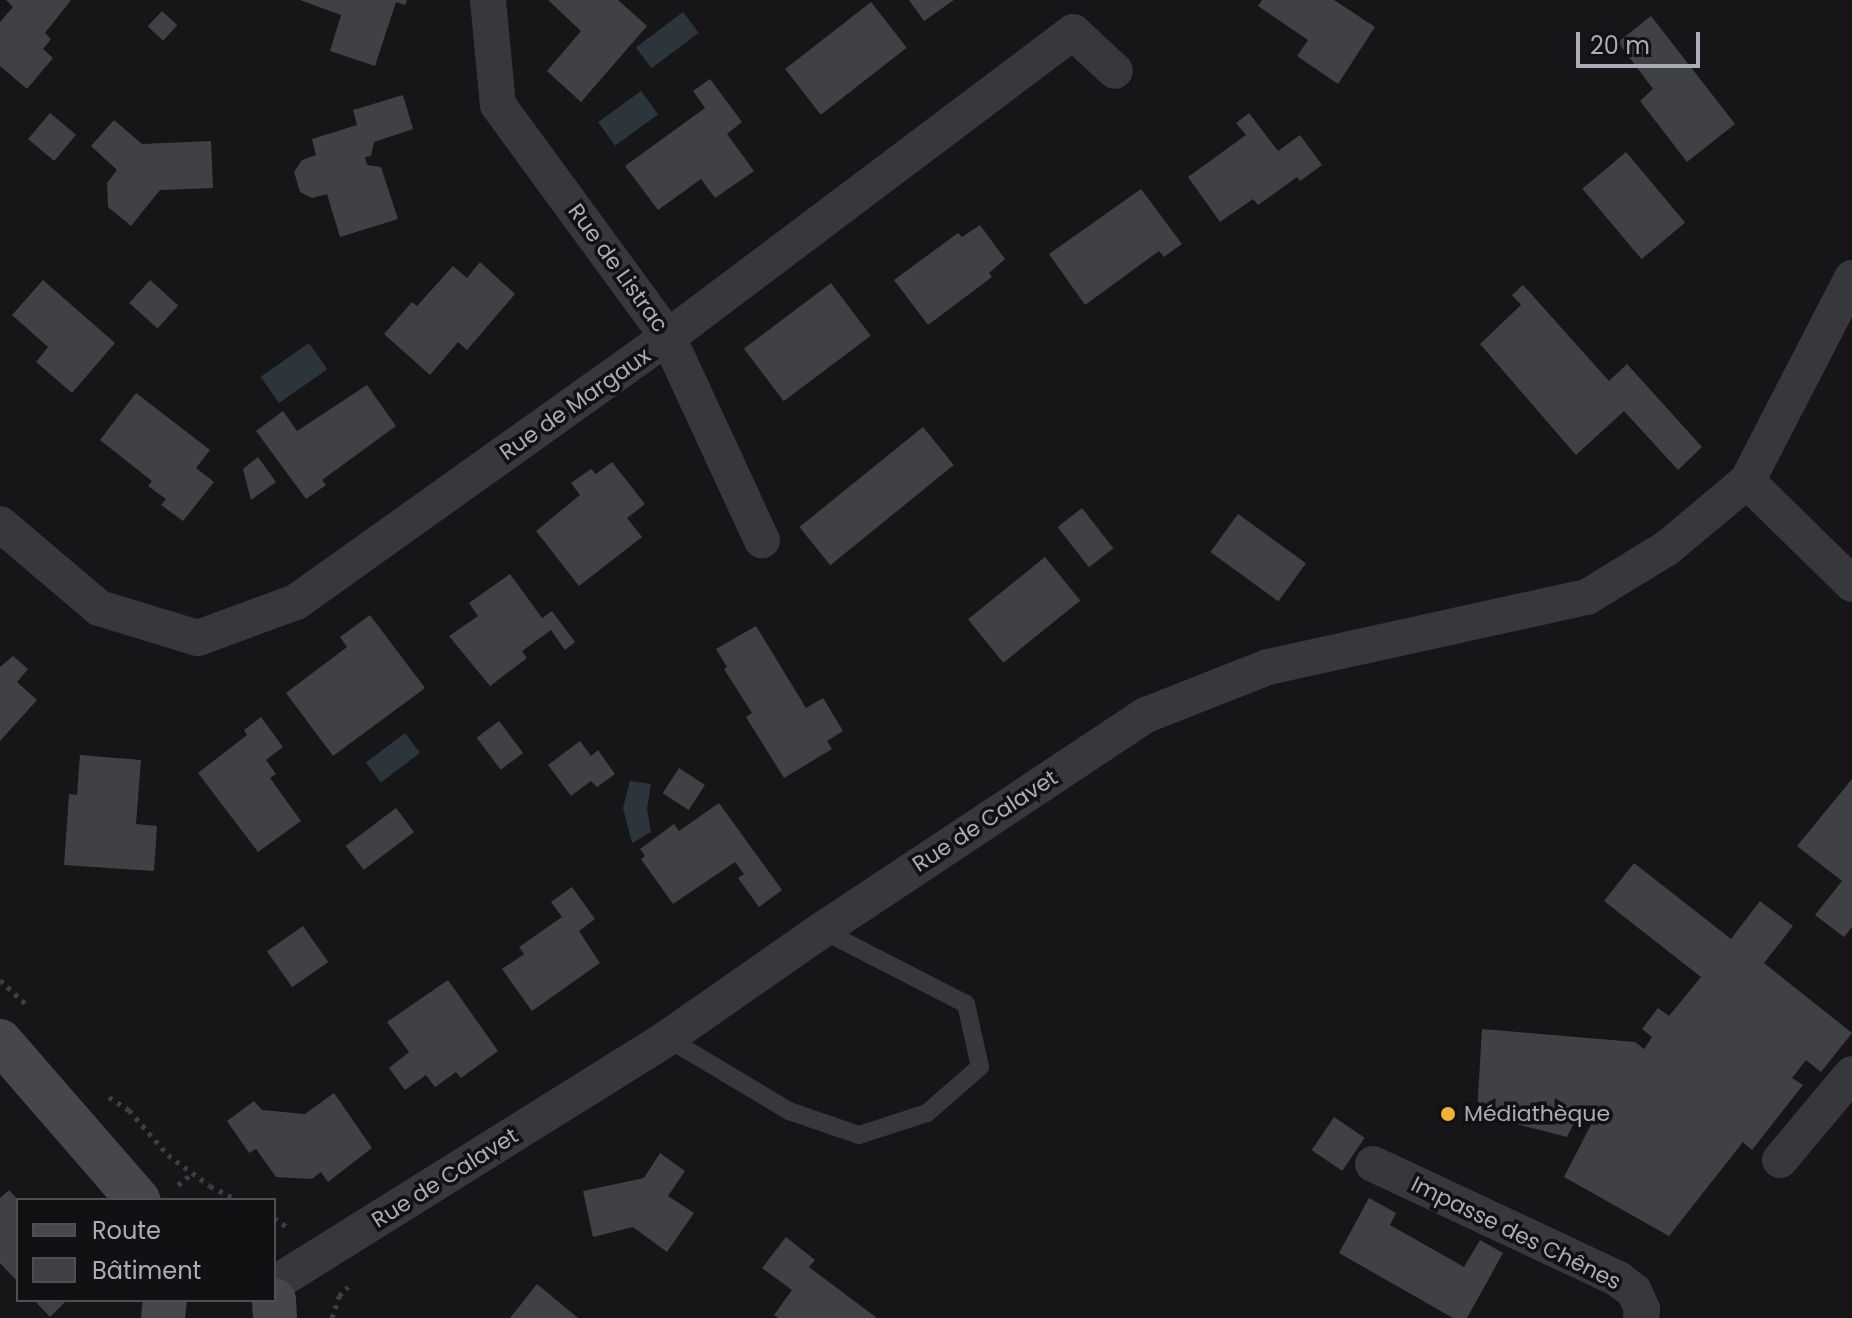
<!DOCTYPE html>
<html>
<head>
<meta charset="utf-8">
<style>
	body { margin:0 }
	#map { position:relative; width:1852px; height:1318px; overflow:hidden; background:#161618; font-family:Poppins,sans-serif }
	div>[style] { position:absolute }
	[style*='--x'] { left:calc(var(--x)*1px); top:calc(var(--y)*1px); width:calc(var(--w)*1px); rotate:calc(var(--a)*1deg) }
	.water>* { inset:0; background:#2c353c; transform-origin:0 0 }
	.building>* { inset:0; background:#404145; transform-origin:0 0 }
	.path>* { height:5px; margin-top:-2.5px; transform-origin:0; background:repeating-linear-gradient(90deg,#3d3f44 0 4px,transparent 0 10px) }
	.service>* { height:18px; margin:-9px; padding:0 9px; transform-origin:9px; border-radius:9px; background:#37383d }
	.minor>* { height:36px; margin:-18px; padding:0 18px; transform-origin:18px; border-radius:18px; background:#37383d }
	.secondary>* { height:44px; margin:-22px; padding:0 22px; transform-origin:22px; border-radius:22px; background:#45474d }
	.dots>* { width:22px; height:22px; translate:-50% -50%; box-sizing:border-box; border:4px solid #111113; border-radius:50% }
	span { translate:-50% -50%; white-space:nowrap; text-align:center; line-height:1.15; -webkit-text-stroke:7px #111113; paint-order:stroke }
	.street-label { font-size:22px; color:#a8adb8 }
	.poi-label { font-size:22px; color:#a8adb8 }
	.left { translate:0 -50%; text-align:left }
	.legend { position:absolute; left:16px; top:1198px; width:260px; height:104px; box-sizing:border-box; background:#111113; border:2px solid #4d4f55; margin:0; padding:10px 14px; list-style:none; font-size:24px; color:#a8adb8 }
	.legend li { display:flex; align-items:center; gap:16px; height:40px }
	.legend b { width:40px; border:2px solid #4d4f55 }
	.scale { position:absolute; left:1576px; top:32px; width:124px; height:36px; box-sizing:border-box; border:4px solid #a8adb8; border-top:0; padding-left:10px; font-size:24px; line-height:28px; white-space:nowrap; color:#a8adb8; -webkit-text-stroke:6px #111113; paint-order:stroke }
</style>
</head>
<body>
<div id="map">
	<div class="water">
		<div style="left:683px;top:12px;width:26px;height:59px;rotate:53deg"></div>
		<div style="left:641px;top:91px;width:29px;height:53px;rotate:54deg"></div>
		<div style="left:309px;top:343px;width:32px;height:59px;rotate:55deg"></div>
		<div style="left:405px;top:733px;width:25px;height:49px;rotate:53deg"></div>
		<div style="clip-path:polygon(630px 781px,651px 784px,647px 809px,651px 832px,632px 843px,623px 808px)"></div>
	</div>
	<div class="building">
		<div style="clip-path:polygon(6px 0,71px 0,45px 33px,51px 39px,43px 49px,53px 58px,27px 89px,0 66px,0 22px,13px 7px)"></div>
		<div style="clip-path:polygon(300px 0,407px 0,405px 5px,396px 2px,375px 66px,330px 51px,341px 15px)"></div>
		<div style="clip-path:polygon(548px 0,618px 0,647px 26px,581px 102px,547px 71px,581px 31px)"></div>
		<div style="clip-path:polygon(909px 0,954px 0,924px 21px)"></div>
		<div style="clip-path:polygon(1262px 0,1334px 0,1375px 27px,1338px 84px,1297px 56px,1308px 40px,1258px 6px)"></div>
		<div style="left:871px;top:2px;width:58px;height:109px;rotate:52deg"></div>
		<div style="left:162px;top:11px;width:21px;height:21px;rotate:43deg"></div>
		<div style="clip-path:polygon(1651px 16px,1735px 124px,1687px 162px,1640px 101px,1653px 89px,1618px 42px)"></div>
		<div style="clip-path:polygon(710px 79px,742px 122px,727px 134px,754px 171px,715px 198px,701px 179px,658px 210px,625px 166px,705px 108px,693px 91px)"></div>
		<div style="clip-path:polygon(403px 95px,413px 129px,374px 142px,371px 156px,365px 157px,367px 165px,381px 167px,398px 219px,340px 237px,327px 194px,312px 198px,300px 192px,294px 172px,302px 160px,316px 155px,312px 139px,357px 125px,353px 110px)"></div>
		<div style="left:50px;top:113px;width:34px;height:34px;rotate:40deg"></div>
		<div style="clip-path:polygon(1249px 113px,1278px 151px,1300px 135px,1322px 165px,1300px 181px,1297px 177px,1258px 205px,1253px 199px,1220px 222px,1188px 177px,1246px 135px,1236px 123px)"></div>
		<div style="clip-path:polygon(114px 120px,142px 144px,211px 141px,213px 188px,160px 190px,131px 226px,108px 207px,107px 183px,117px 170px,91px 146px)"></div>
		<div style="left:1626px;top:152px;width:92px;height:57px;rotate:50deg"></div>
		<div style="clip-path:polygon(1141px 189px,1182px 244px,1164px 257px,1159px 251px,1085px 305px,1049px 254px)"></div>
		<div style="clip-path:polygon(980px 225px,1005px 259px,989px 273px,992px 277px,928px 325px,894px 280px,958px 233px,962px 237px)"></div>
		<div style="clip-path:polygon(480px 262px,515px 294px,467px 350px,458px 342px,430px 375px,384px 334px,412px 302px,417px 306px,453px 266px,467px 278px)"></div>
		<div style="clip-path:polygon(43px 280px,115px 343px,72px 393px,36px 362px,48px 347px,12px 315px)"></div>
		<div style="left:150px;top:280px;width:38px;height:31px;rotate:42deg"></div>
		<div style="left:831px;top:283px;width:66px;height:109px;rotate:53deg"></div>
		<div style="clip-path:polygon(1523px 285px,1609px 381px,1627px 364px,1702px 447px,1678px 470px,1624px 411px,1576px 455px,1480px 344px,1521px 305px,1512px 295px)"></div>
		<div style="clip-path:polygon(367px 385px,396px 426px,322px 480px,326px 485px,306px 499px,256px 431px,283px 411px,297px 431px)"></div>
		<div style="clip-path:polygon(136px 393px,210px 450px,196px 468px,214px 482px,183px 521px,161px 505px,166px 499px,148px 486px,152px 481px,100px 440px)"></div>
		<div style="left:923px;top:427px;width:49px;height:159px;rotate:51deg"></div>
		<div style="clip-path:polygon(258px 457px,276px 482px,251px 500px,243px 469px)"></div>
		<div style="clip-path:polygon(612px 462px,645px 504px,627px 518px,642px 537px,579px 586px,536px 531px,580px 495px,571px 483px,591px 469px,596px 474px)"></div>
		<div style="left:1082px;top:508px;width:51px;height:31px;rotate:52deg"></div>
		<div style="left:1238px;top:514px;width:84px;height:47px;rotate:36deg"></div>
		<div style="left:1045px;top:557px;width:56px;height:99px;rotate:51deg"></div>
		<div style="clip-path:polygon(510px 574px,542px 618px,552px 611px,575px 642px,565px 650px,551px 630px,522px 651px,527px 658px,490px 686px,449px 636px,478px 616px,469px 603px)"></div>
		<div style="clip-path:polygon(370px 615px,425px 688px,333px 756px,286px 693px,347px 647px,340px 637px)"></div>
		<div style="clip-path:polygon(756px 626px,806px 708px,823px 698px,843px 731px,827px 741px,832px 749px,784px 778px,746px 717px,752px 713px,724px 669px,727px 667px,716px 649px)"></div>
		<div style="clip-path:polygon(13px 656px,28px 669px,17px 682px,37px 700px,0 741px,0 667px)"></div>
		<div style="clip-path:polygon(261px 717px,283px 747px,266px 760px,276px 774px,270px 778px,301px 821px,258px 852px,198px 773px,247px 735px,244px 730px)"></div>
		<div style="left:499px;top:721px;width:40px;height:28px;rotate:53deg"></div>
		<div style="clip-path:polygon(580px 741px,591px 756px,598px 750px,615px 774px,597px 787px,591px 781px,571px 796px,548px 765px)"></div>
		<div style="clip-path:polygon(80px 755px,141px 760px,136px 824px,157px 826px,154px 871px,64px 865px,69px 794px,77px 795px)"></div>
		<div style="left:679px;top:768px;width:31px;height:30px;rotate:33deg"></div>
		<div style="clip-path:polygon(1852px 779px,1852px 927px,1844px 937px,1815px 915px,1842px 881px,1797px 846px)"></div>
		<div style="clip-path:polygon(719px 803px,782px 890px,759px 907px,738px 878px,744px 874px,735px 862px,673px 904px,641px 859px,645px 856px,640px 849px,674px 824px,679px 831px)"></div>
		<div style="left:396px;top:808px;width:30px;height:63px;rotate:53deg"></div>
		<div style="clip-path:polygon(1634px 863px,1731px 939px,1760px 901px,1793px 926px,1764px 963px,1852px 1033px,1821px 1072px,1806px 1060px,1792px 1078px,1803px 1085px,1752px 1150px,1743px 1142px,1669px 1236px,1564px 1177px,1593px 1121px,1579px 1113px,1567px 1137px,1477px 1114px,1482px 1029px,1635px 1042px,1644px 1049px,1652px 1037px,1642px 1029px,1658px 1008px,1669px 1016px,1701px 977px,1604px 901px)"></div>
		<div style="clip-path:polygon(572px 887px,595px 919px,579px 931px,600px 963px,532px 1011px,502px 969px,524px 954px,519px 947px,562px 917px,551px 902px)"></div>
		<div style="left:303px;top:926px;width:44px;height:44px;rotate:55deg"></div>
		<div style="clip-path:polygon(448px 980px,498px 1051px,461px 1078px,456px 1072px,435px 1087px,426px 1075px,405px 1090px,389px 1068px,409px 1052px,387px 1022px)"></div>
		<div style="clip-path:polygon(334px 1093px,372px 1148px,328px 1182px,321px 1172px,312px 1179px,276px 1177px,256px 1149px,249px 1153px,227px 1121px,254px 1101px,262px 1110px,305px 1114px)"></div>
		<div style="left:1334px;top:1117px;width:37px;height:40px;rotate:34deg"></div>
		<div style="clip-path:polygon(660px 1153px,685px 1171px,668px 1196px,694px 1213px,667px 1252px,633px 1227px,593px 1237px,583px 1191px,644px 1178px)"></div>
		<div style="clip-path:polygon(9px 1190px,18px 1200px,18px 1282px,0 1263px,0 1198px)"></div>
		<div style="clip-path:polygon(1369px 1198px,1396px 1213px,1390px 1225px,1464px 1267px,1480px 1240px,1503px 1253px,1467px 1318px,1453px 1318px,1339px 1253px)"></div>
		<div style="clip-path:polygon(786px 1237px,815px 1260px,809px 1267px,877px 1318px,778px 1318px,774px 1315px,792px 1290px,762px 1268px)"></div>
		<div style="clip-path:polygon(537px 1284px,578px 1318px,510px 1318px)"></div>
		<div style="clip-path:polygon(34px 1300px,67px 1300px,50px 1317px)"></div>
	</div>
	<div class="path">
		<div style="--x:0;--y:980;--w:34;--a:43"></div>
		<div style="--x:109;--y:1097;--w:24;--a:33"></div>
		<div style="--x:129;--y:1110;--w:60;--a:49.1"></div>
		<div style="--x:168;--y:1155;--w:52;--a:36.4"></div>
		<div style="--x:210;--y:1186;--w:31;--a:27"></div>
		<div style="--x:178;--y:1185;--w:19;--a:-39"></div>
		<div style="--x:274;--y:1218;--w:18;--a:34"></div>
		<div style="--x:332;--y:1318;--w:23;--a:-72"></div>
		<div style="--x:339;--y:1296;--w:13;--a:-45"></div>
	</div>
	<div class="service">
		<div style="--x:667;--y:1038;--w:142;--a:30.9"></div>
		<div style="--x:789;--y:1111;--w:74;--a:18.9"></div>
		<div style="--x:859;--y:1135;--w:71;--a:-17.9"></div>
		<div style="--x:927;--y:1113;--w:70;--a:-41"></div>
		<div style="--x:980;--y:1067;--w:65;--a:-102.5"></div>
		<div style="--x:966;--y:1004;--w:162;--a:-152.8"></div>
	</div>
	<div class="minor">
		<div style="--x:488;--y:0;--w:105;--a:84.6"></div>
		<div style="--x:498;--y:105;--w:288;--a:53.8"></div>
		<div style="--x:668;--y:337;--w:224;--a:65.2"></div>
		<div style="--x:1852;--y:278;--w:229;--a:117.3"></div>
		<div style="--x:1747;--y:481;--w:147;--a:44.4"></div>
		<div style="--x:0;--y:524;--w:130;--a:40.3"></div>
		<div style="--x:99;--y:608;--w:103;--a:16.9"></div>
		<div style="--x:198;--y:638;--w:104;--a:-20.2"></div>
		<div style="--x:296;--y:602;--w:457;--a:-35.5"></div>
		<div style="--x:668;--y:337;--w:507;--a:-36.98"></div>
		<div style="--x:1073;--y:32;--w:57;--a:42.9"></div>
		<div style="--x:1780;--y:1160;--w:112;--a:-50.1"></div>
		<div style="--x:1373;--y:1164;--w:271;--a:25.1"></div>
		<div style="--x:1618;--y:1279;--w:20;--a:37"></div>
		<div style="--x:1634;--y:1291;--w:20;--a:66"></div>
		<div style="--x:1642;--y:1309;--w:9;--a:96"></div>
		<div style="--x:274;--y:1284;--w:464;--a:-32"></div>
		<div style="--x:667;--y:1038;--w:189;--a:-34.9"></div>
		<div style="--x:822;--y:930;--w:389;--a:-33.6"></div>
		<div style="--x:1146;--y:715;--w:131;--a:-21.5"></div>
		<div style="--x:1268;--y:667;--w:327;--a:-12.4"></div>
		<div style="--x:1587;--y:597;--w:94;--a:-31.5"></div>
		<div style="--x:1667;--y:548;--w:104;--a:-39.9"></div>
	</div>
	<div class="secondary">
		<div style="--x:0;--y:1041;--w:211;--a:49"></div>
		<div style="--x:274;--y:1300;--w:18;--a:87"></div>
		<div style="--x:163;--y:1318;--w:18;--a:-84"></div>
	</div>
	<div class="dots">
		<div style="left:1448px;top:1114px;background:#f2b134"></div>
	</div>
	<div class="street-label">
		<span style="left:618px;top:268px;rotate:54deg">Rue de Listrac</span>
		<span style="left:575px;top:404px;rotate:-35deg">Rue de Margaux</span>
		<span style="left:985px;top:821px;rotate:-33deg">Rue de Calavet</span>
		<span style="left:445px;top:1178px;rotate:-32deg">Rue de Calavet</span>
		<span style="left:1516px;top:1233px;rotate:26deg">Impasse des Chênes</span>
	</div>
	<div class="poi-label">
		<span class="left" style="left:1464px;top:1114px">Médiathèque</span>
	</div>
	<ul class="legend">
	<li><b style="height:10px;background:#45474d"></b>Route</li>
	<li><b style="height:22px;background:#404145"></b>Bâtiment</li>
	</ul>
	<div class="scale">20 m</div>
</div>
</body>
</html>
